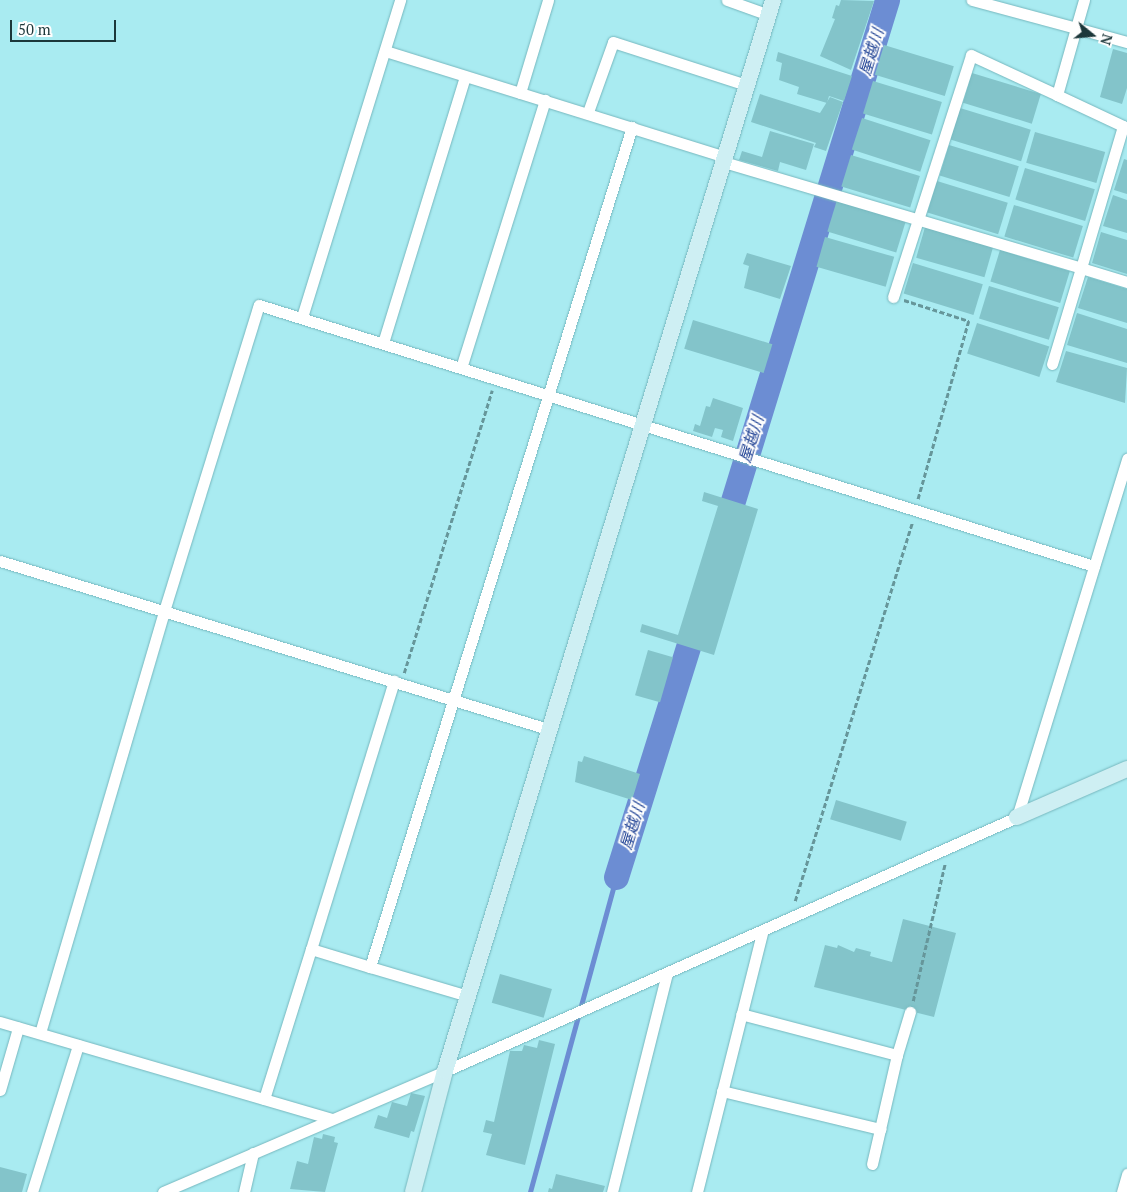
<!DOCTYPE html>
<html>
<head>
<meta charset="utf-8">
<style>
	body { margin:0 }
	#map { position:relative; width:1127px; height:1192px; overflow:hidden; background:#a9ebf1; font-family:"PT Serif","Noto Sans JP",serif }
	div>[style] { position:absolute }
	[style*='--x'] { left:calc(var(--x)*1px); top:calc(var(--y)*1px); width:calc(var(--w)*1px); rotate:calc(var(--a)*1deg) }
	.stream>* { height:4.5px; margin:-2.25px; padding:0 2.25px; transform-origin:2.25px; border-radius:2.25px; background:#6c8dd3 }
	.river>* { height:25px; margin:-12.5px; padding:0 12.5px; transform-origin:12.5px; border-radius:12.5px; background:#6c8dd3 }
	.building>* { inset:0; background:#83c4ca; transform-origin:0 0 }
	.path>* { height:2.5px; margin-top:-1.25px; transform-origin:0; background:repeating-linear-gradient(90deg,#66969a 0 5px,transparent 0 7.5px) }
	.roads { filter:drop-shadow(0 0 1px #76b7be) drop-shadow(0 0 1px #76b7be) }
	.street>* { height:11px; margin:-5.5px; padding:0 5.5px; transform-origin:5.5px; border-radius:5.5px; background:#fff }
	.secondary>* { height:16px; margin:-8px; padding:0 8px; transform-origin:8px; border-radius:8px; background:#ceeff3 }
	span { translate:-50% -50%; white-space:nowrap; text-align:center; line-height:1.15; -webkit-text-stroke:4px #fefefe; paint-order:stroke }
	.water-label { font-size:16px; color:#214395; font-style:italic }
	.north { position:absolute; left:1067px; top:10px; width:50px; height:50px; -webkit-text-stroke:4px #fefefe; paint-order:stroke; rotate:107deg; font-size:14px; font-weight:700; line-height:20px; text-align:center; color:#1c373a }
	.north::after { content:''; display:block; margin:auto; width:18px; height:22px; background:#1c373a; clip-path:polygon(50% 0,100% 100%,50% 72%,0 100%) }
	.scale { position:absolute; left:10px; top:20px; width:106px; height:22px; box-sizing:border-box; border:2px solid #1c373a; border-top:0; padding-left:6px; font-size:15px; line-height:18px; white-space:nowrap; color:#1c373a; -webkit-text-stroke:4px #fefefe; paint-order:stroke }
</style>
</head>
<body>
<div id="map">
	<div class="stream">
		<div style="--x:530;--y:1192;--w:327;--a:-74.7"></div>
	</div>
	<div class="river">
		<div style="--x:723;--y:533;--w:558;--a:-72.9"></div>
		<div style="--x:616;--y:877;--w:275;--a:-72.6"></div>
	</div>
	<div class="building">
		<div style="clip-path:polygon(841px 0,874px 1px,851px 70px,820px 56px,835px 19px,832px 18px,836px 5px,839px 6px)"></div>
		<div style="left:884px;top:45px;width:73px;height:31px;rotate:17deg"></div>
		<div style="clip-path:polygon(1113px 49px,1127px 53px,1127px 88px,1122px 104px,1100px 97px)"></div>
		<div style="clip-path:polygon(778px 52px,852px 76px,844px 101px,829px 96px,827px 103px,797px 94px,799px 87px,779px 80px,782px 63px,776px 61px)"></div>
		<div style="left:972px;top:73px;width:72px;height:31px;rotate:17deg"></div>
		<div style="left:873px;top:81px;width:72px;height:34px;rotate:17deg"></div>
		<div style="clip-path:polygon(760px 94px,820px 113px,830px 97px,843px 102px,826px 151px,814px 147px,816px 143px,751px 122px)"></div>
		<div style="left:960px;top:108px;width:74px;height:33px;rotate:17deg"></div>
		<div style="left:862px;top:118px;width:72px;height:33px;rotate:18deg"></div>
		<div style="clip-path:polygon(770px 131px,814px 144px,806px 170px,780px 162px,778px 171px,739px 160px,742px 151px,762px 157px)"></div>
		<div style="left:1035px;top:132px;width:73px;height:32px;rotate:16deg"></div>
		<div style="left:949px;top:145px;width:73px;height:32px;rotate:17deg"></div>
		<div style="left:851px;top:155px;width:72px;height:33px;rotate:17deg"></div>
		<div style="clip-path:polygon(1124px 159px,1127px 160px,1127px 194px,1114px 190px)"></div>
		<div style="left:1025px;top:168px;width:73px;height:33px;rotate:17deg"></div>
		<div style="left:937px;top:181px;width:74px;height:33px;rotate:17deg"></div>
		<div style="clip-path:polygon(1113px 195px,1127px 200px,1127px 233px,1103px 226px)"></div>
		<div style="left:837px;top:200px;width:72px;height:33px;rotate:17deg"></div>
		<div style="left:1014px;top:205px;width:72px;height:33px;rotate:17deg"></div>
		<div style="left:925px;top:227px;width:71px;height:32px;rotate:16deg"></div>
		<div style="clip-path:polygon(1101px 232px,1127px 240px,1127px 274px,1092px 263px)"></div>
		<div style="left:825px;top:237px;width:72px;height:31px;rotate:16deg"></div>
		<div style="left:1000px;top:250px;width:73px;height:33px;rotate:17deg"></div>
		<div style="clip-path:polygon(747px 253px,791px 266px,780px 299px,744px 288px,749px 266px,743px 264px)"></div>
		<div style="left:913px;top:263px;width:73px;height:32px;rotate:17deg"></div>
		<div style="clip-path:polygon(1088px 277px,1127px 289px,1127px 323px,1078px 308px)"></div>
		<div style="left:989px;top:286px;width:73px;height:34px;rotate:17deg"></div>
		<div style="clip-path:polygon(1077px 313px,1127px 329px,1127px 363px,1067px 345px)"></div>
		<div style="left:693px;top:320px;width:83px;height:30px;rotate:17deg"></div>
		<div style="left:977px;top:323px;width:76px;height:32px;rotate:18deg"></div>
		<div style="clip-path:polygon(1066px 351px,1127px 368px,1125px 403px,1056px 382px)"></div>
		<div style="clip-path:polygon(713px 398px,743px 408px,733px 441px,721px 437px,723px 430px,715px 428px,712px 437px,693px 431px,695px 424px,700px 426px,706px 406px,710px 407px)"></div>
		<div style="clip-path:polygon(704px 492px,758px 509px,714px 655px,640px 632px,642px 624px,678px 635px,718px 506px,702px 501px)"></div>
		<div style="left:648px;top:650px;width:26px;height:47px;rotate:16deg"></div>
		<div style="clip-path:polygon(584px 756px,640px 774px,632px 800px,575px 782px,578px 761px,582px 762px)"></div>
		<div style="left:836px;top:800px;width:74px;height:20px;rotate:17deg"></div>
		<div style="clip-path:polygon(903px 919px,956px 933px,934px 1017px,814px 987px,825px 945px,837px 948px,838px 945px,854px 952px,856px 948px,871px 952px,870px 956px,892px 962px)"></div>
		<div style="left:500px;top:974px;width:54px;height:30px;rotate:16deg"></div>
		<div style="clip-path:polygon(539px 1040px,555px 1044px,525px 1165px,486px 1155px,492px 1134px,483px 1132px,486px 1120px,494px 1122px,510px 1051px,522px 1051px,524px 1045px,537px 1048px)"></div>
		<div style="clip-path:polygon(411px 1093px,425px 1096px,414px 1132px,411px 1131px,409px 1138px,374px 1128px,378px 1115px,387px 1118px,392px 1102px,407px 1106px)"></div>
		<div style="clip-path:polygon(323px 1134px,335px 1137px,334px 1142px,338px 1143px,325px 1192px,290px 1189px,297px 1161px,308px 1164px,314px 1137px,322px 1139px)"></div>
		<div style="clip-path:polygon(0 1167px,27px 1174px,22px 1192px,0 1192px)"></div>
		<div style="clip-path:polygon(556px 1174px,605px 1186px,603px 1192px,548px 1192px,549px 1188px,552px 1189px)"></div>
	</div>
	<div class="path">
		<div style="--x:904;--y:300;--w:68;--a:17.9"></div>
		<div style="--x:969;--y:321;--w:186;--a:105.9"></div>
		<div style="--x:404;--y:673;--w:296;--a:-72.7"></div>
		<div style="--x:795;--y:901;--w:397;--a:-72.8"></div>
		<div style="--x:913;--y:1001;--w:142;--a:-76.9"></div>
	</div>
	<div class="roads">
		<div class="street">
			<div style="--x:727;--y:0;--w:45;--a:19.7"></div>
			<div style="--x:1084;--y:0;--w:29;--a:106"></div>
			<div style="--x:1076;--y:28;--w:53;--a:15.4"></div>
			<div style="--x:385;--y:51;--w:356;--a:17.3"></div>
			<div style="--x:520;--y:93;--w:97;--a:-73.2"></div>
			<div style="--x:588;--y:112;--w:74;--a:-70.3"></div>
			<div style="--x:613;--y:42;--w:140;--a:17.9"></div>
			<div style="--x:724;--y:162;--w:372;--a:16.5"></div>
			<div style="--x:1081;--y:268;--w:148;--a:-73.5"></div>
			<div style="--x:1123;--y:126;--w:73;--a:-154.8"></div>
			<div style="--x:1057;--y:95;--w:70;--a:-74.2"></div>
			<div style="--x:1076;--y:28;--w:108;--a:-164.9"></div>
			<div style="--x:893;--y:297;--w:254;--a:-72.1"></div>
			<div style="--x:971;--y:55;--w:95;--a:24.9"></div>
			<div style="--x:302;--y:317;--w:332;--a:-72.8"></div>
			<div style="--x:383;--y:343;--w:278;--a:-72.9"></div>
			<div style="--x:1052;--y:364;--w:100;--a:-73.2"></div>
			<div style="--x:1081;--y:268;--w:48;--a:16.9"></div>
			<div style="--x:461;--y:368;--w:281;--a:-72.6"></div>
			<div style="--x:0;--y:561;--w:576;--a:17.05"></div>
			<div style="--x:311;--y:949;--w:281;--a:-72.8"></div>
			<div style="--x:370;--y:967;--w:102;--a:16.5"></div>
			<div style="--x:0;--y:1022;--w:345;--a:16.3"></div>
			<div style="--x:40;--y:1033;--w:440;--a:-73.6"></div>
			<div style="--x:164;--y:611;--w:320;--a:-72.8"></div>
			<div style="--x:259;--y:305;--w:875;--a:17.36"></div>
			<div style="--x:897;--y:1055;--w:45;--a:-73.2"></div>
			<div style="--x:0;--y:1090;--w:65;--a:-73.8"></div>
			<div style="--x:722;--y:1091;--w:163;--a:13.5"></div>
			<div style="--x:880;--y:1129;--w:76;--a:-77.1"></div>
			<div style="--x:897;--y:1055;--w:161;--a:-165.3"></div>
			<div style="--x:264;--y:1099;--w:157;--a:-72.6"></div>
			<div style="--x:311;--y:949;--w:62;--a:17"></div>
			<div style="--x:370;--y:967;--w:880;--a:-72.68"></div>
			<div style="--x:872;--y:1164;--w:36;--a:-77"></div>
			<div style="--x:32;--y:1192;--w:154;--a:-72.6"></div>
			<div style="--x:163;--y:1192;--w:307;--a:-23.2"></div>
			<div style="--x:445;--y:1071;--w:626;--a:-23.94"></div>
			<div style="--x:1017;--y:817;--w:375;--a:-72.9"></div>
			<div style="--x:244;--y:1192;--w:40;--a:-77"></div>
			<div style="--x:612;--y:1192;--w:226;--a:-75.9"></div>
			<div style="--x:697;--y:1192;--w:270;--a:-75.9"></div>
			<div style="--x:1122;--y:1192;--w:19;--a:-74"></div>
		</div>
		<div class="secondary">
			<div style="--x:1017;--y:817;--w:120;--a:-23.6"></div>
			<div style="--x:413;--y:1192;--w:125;--a:-75.2"></div>
			<div style="--x:445;--y:1071;--w:1120;--a:-72.97"></div>
		</div>
	</div>
	<div class="water-label">
		<span style="left:871px;top:52px;rotate:-73deg">屋越川</span>
		<span style="left:751px;top:439px;rotate:-73deg">屋越川</span>
		<span style="left:632px;top:826px;rotate:-73deg">屋越川</span>
	</div>
	<div class="north">N</div>
	<div class="scale">50 m</div>
</div>
</body>
</html>
